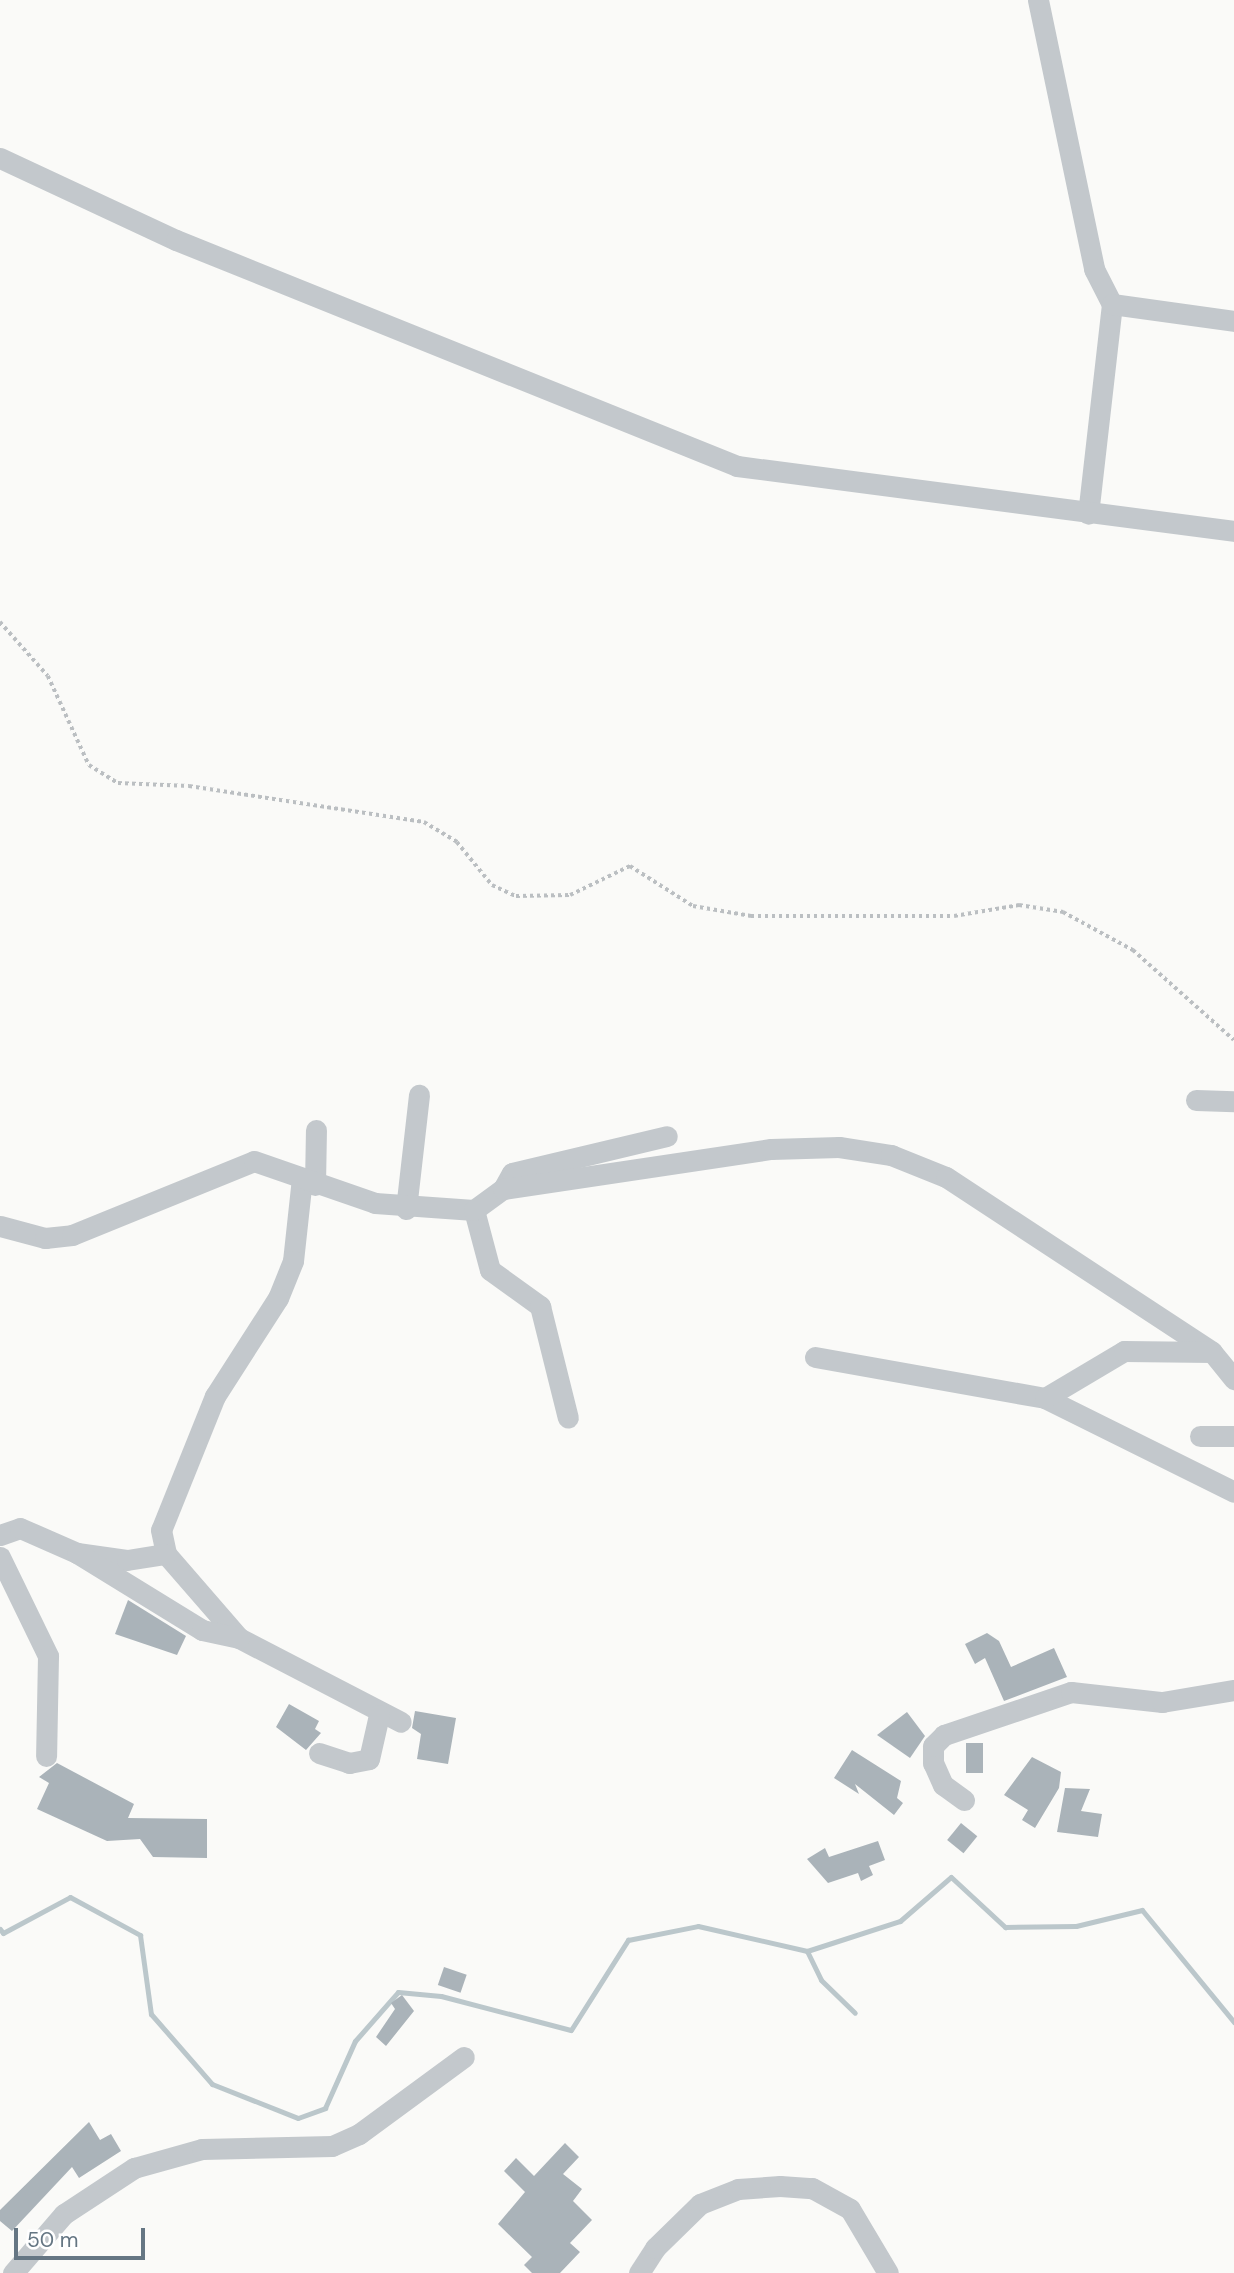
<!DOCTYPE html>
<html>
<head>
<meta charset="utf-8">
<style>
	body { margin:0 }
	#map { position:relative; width:1234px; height:2273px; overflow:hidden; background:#fafaf8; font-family:"DM Sans",sans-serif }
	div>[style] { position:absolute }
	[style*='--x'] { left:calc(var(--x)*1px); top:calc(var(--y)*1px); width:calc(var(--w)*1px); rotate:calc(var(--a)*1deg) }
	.stream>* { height:5px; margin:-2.5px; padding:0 2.5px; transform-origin:2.5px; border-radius:2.5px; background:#bbc7cb }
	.building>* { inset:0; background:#aab3b9; transform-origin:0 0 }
	.path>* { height:3.5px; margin-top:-1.75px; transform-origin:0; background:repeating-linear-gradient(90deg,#bbbfc2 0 3.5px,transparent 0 7px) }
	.minor>* { height:21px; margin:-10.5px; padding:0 10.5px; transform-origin:10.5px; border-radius:10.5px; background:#c3c8cc }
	span { translate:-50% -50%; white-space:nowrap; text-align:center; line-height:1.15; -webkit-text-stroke:7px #fff; paint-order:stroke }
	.scale { position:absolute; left:14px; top:2228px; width:131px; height:32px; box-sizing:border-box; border:4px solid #657683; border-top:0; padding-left:9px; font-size:21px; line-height:24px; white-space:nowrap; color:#657683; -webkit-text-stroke:5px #fff; paint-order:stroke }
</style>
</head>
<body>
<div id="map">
	<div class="stream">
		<div style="--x:0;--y:1929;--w:5;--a:53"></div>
		<div style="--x:3;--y:1933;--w:76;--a:-28.2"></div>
		<div style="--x:70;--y:1897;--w:80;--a:28.5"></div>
		<div style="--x:140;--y:1935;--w:80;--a:82.1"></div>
		<div style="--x:151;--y:2014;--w:93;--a:48.9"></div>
		<div style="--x:212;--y:2084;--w:92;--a:21.6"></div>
		<div style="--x:298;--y:2118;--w:29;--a:-20"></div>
		<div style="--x:325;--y:2108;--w:73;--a:-65.9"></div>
		<div style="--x:355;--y:2041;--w:65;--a:-48.7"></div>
		<div style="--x:398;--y:1992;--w:43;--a:5.3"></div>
		<div style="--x:441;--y:1996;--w:134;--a:14.7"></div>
		<div style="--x:571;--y:2030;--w:107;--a:-57.7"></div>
		<div style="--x:628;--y:1940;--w:71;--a:-11.3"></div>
		<div style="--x:698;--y:1926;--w:112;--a:12.9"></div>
		<div style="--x:807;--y:1951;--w:32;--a:64"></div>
		<div style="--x:821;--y:1980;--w:47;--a:44.1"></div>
		<div style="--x:807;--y:1951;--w:98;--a:-17.9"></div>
		<div style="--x:900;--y:1921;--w:67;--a:-40.8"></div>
		<div style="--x:951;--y:1877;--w:74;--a:42.8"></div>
		<div style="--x:1005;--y:1927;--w:71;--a:-0.8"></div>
		<div style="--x:1076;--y:1926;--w:68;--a:-13.6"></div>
		<div style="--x:1142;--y:1910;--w:145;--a:50.6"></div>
	</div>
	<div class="building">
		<div style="clip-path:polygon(128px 1600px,186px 1636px,177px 1655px,115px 1634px)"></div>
		<div style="clip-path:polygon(987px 1633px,999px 1641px,1011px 1667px,1054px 1648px,1067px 1677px,1004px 1701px,985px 1658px,975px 1664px,965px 1644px)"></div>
		<div style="clip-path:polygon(289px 1704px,319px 1721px,315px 1729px,321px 1733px,306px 1750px,276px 1727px)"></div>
		<div style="clip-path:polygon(415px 1711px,456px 1718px,448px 1764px,417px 1759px,421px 1734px,412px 1728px)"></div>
		<div style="clip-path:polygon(907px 1712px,925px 1736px,910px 1758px,877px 1735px)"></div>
		<div style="left:966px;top:1743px;width:17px;height:30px"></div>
		<div style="clip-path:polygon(852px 1750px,901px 1781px,897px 1798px,903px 1803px,894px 1815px,855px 1784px,859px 1794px,834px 1778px)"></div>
		<div style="clip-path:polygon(1032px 1757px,1061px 1772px,1059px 1788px,1035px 1828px,1022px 1820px,1028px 1810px,1004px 1795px)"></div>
		<div style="clip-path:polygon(57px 1763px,134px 1804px,128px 1818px,207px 1819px,207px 1858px,153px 1857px,140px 1839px,107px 1841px,37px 1809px,49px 1783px,39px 1777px)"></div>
		<div style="clip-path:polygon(1065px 1788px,1090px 1789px,1081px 1811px,1102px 1814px,1098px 1837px,1057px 1832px)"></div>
		<div style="left:961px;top:1823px;width:21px;height:22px;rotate:39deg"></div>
		<div style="clip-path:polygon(878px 1841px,885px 1860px,869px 1866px,873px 1875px,861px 1881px,858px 1873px,828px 1883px,807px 1859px,825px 1848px,829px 1857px)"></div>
		<div style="left:444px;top:1967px;width:24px;height:19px;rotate:19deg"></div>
		<div style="clip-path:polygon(402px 1995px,414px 2011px,386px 2046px,376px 2037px,395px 2009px,391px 2003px)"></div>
		<div style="clip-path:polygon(89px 2122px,100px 2140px,111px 2134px,121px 2151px,79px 2178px,72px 2167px,12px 2231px,0 2221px,0 2210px)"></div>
		<div style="clip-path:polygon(565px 2143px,579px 2157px,563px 2174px,582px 2189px,573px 2201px,592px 2220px,570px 2243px,580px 2252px,560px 2273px,532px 2273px,524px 2265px,532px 2257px,498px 2224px,525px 2192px,504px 2171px,516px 2158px,534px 2176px)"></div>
	</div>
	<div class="path">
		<div style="--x:0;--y:622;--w:72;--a:48.4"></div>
		<div style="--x:48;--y:676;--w:98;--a:65.3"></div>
		<div style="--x:89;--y:765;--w:34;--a:32"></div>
		<div style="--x:118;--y:783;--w:71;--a:2.4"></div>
		<div style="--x:189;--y:786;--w:238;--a:8.7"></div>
		<div style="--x:424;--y:822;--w:39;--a:31"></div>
		<div style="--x:457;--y:842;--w:55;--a:50.9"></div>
		<div style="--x:492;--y:885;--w:26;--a:25"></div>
		<div style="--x:516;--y:896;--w:54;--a:-1.1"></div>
		<div style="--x:570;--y:895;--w:67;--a:-25.8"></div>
		<div style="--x:630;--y:866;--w:75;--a:32.4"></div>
		<div style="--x:693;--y:906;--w:59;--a:9.8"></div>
		<div style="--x:751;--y:916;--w:203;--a:0"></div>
		<div style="--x:954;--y:916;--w:66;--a:-9.6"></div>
		<div style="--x:1019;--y:905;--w:45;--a:9"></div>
		<div style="--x:1063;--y:912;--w:80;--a:28.5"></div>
		<div style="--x:1133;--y:950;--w:135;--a:41.7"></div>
	</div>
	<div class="minor">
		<div style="--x:1038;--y:0;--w:275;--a:78.2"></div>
		<div style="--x:1094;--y:269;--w:39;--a:63"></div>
		<div style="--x:1112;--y:304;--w:211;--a:96.5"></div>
		<div style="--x:0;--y:158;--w:194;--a:25"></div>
		<div style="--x:176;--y:240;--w:605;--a:21.94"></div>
		<div style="--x:737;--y:466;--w:501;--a:7.45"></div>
		<div style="--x:1112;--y:304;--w:123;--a:7.9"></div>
		<div style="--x:1196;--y:1100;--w:38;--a:2"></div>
		<div style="--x:302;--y:1178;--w:83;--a:96.2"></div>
		<div style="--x:293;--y:1261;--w:40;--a:112"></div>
		<div style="--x:278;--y:1298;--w:117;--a:122.7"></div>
		<div style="--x:215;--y:1396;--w:144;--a:111.9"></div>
		<div style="--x:161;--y:1530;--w:25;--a:78"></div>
		<div style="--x:166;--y:1554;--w:111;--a:49"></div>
		<div style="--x:239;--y:1638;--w:182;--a:27.4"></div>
		<div style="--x:315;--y:1185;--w:55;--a:-89"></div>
		<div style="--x:503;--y:1189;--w:18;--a:-61"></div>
		<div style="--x:512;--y:1173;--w:159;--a:-13.4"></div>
		<div style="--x:406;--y:1209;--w:115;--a:-83.5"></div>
		<div style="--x:474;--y:1210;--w:62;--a:75.1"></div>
		<div style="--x:490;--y:1270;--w:62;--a:35.8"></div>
		<div style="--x:540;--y:1306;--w:115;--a:76"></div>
		<div style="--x:0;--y:1226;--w:47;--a:14.9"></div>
		<div style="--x:45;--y:1238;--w:27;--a:-6"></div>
		<div style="--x:72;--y:1235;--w:196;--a:-22.1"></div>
		<div style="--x:254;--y:1161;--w:128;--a:19.1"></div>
		<div style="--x:375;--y:1203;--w:99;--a:4"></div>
		<div style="--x:474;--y:1210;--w:36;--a:-36"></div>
		<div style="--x:503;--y:1189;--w:271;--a:-8.5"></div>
		<div style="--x:771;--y:1149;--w:68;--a:-1.7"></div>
		<div style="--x:839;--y:1147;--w:53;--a:8.7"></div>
		<div style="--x:891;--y:1155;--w:59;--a:21.8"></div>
		<div style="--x:946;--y:1177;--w:318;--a:33.3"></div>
		<div style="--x:1212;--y:1352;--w:35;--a:51"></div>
		<div style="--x:815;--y:1357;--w:234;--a:10.1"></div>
		<div style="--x:1045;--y:1398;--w:211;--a:26.4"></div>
		<div style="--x:1045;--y:1398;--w:92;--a:-30.7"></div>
		<div style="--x:1124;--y:1351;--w:88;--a:0.7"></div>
		<div style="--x:1200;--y:1436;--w:34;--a:0"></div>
		<div style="--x:0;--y:1535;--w:21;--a:-19"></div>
		<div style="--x:20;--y:1528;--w:62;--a:23.7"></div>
		<div style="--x:77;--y:1553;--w:50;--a:8"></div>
		<div style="--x:127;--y:1560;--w:39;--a:-9"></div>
		<div style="--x:77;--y:1553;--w:147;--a:31.6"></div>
		<div style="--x:202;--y:1630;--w:38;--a:12"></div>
		<div style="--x:0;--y:1557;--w:110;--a:64.1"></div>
		<div style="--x:48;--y:1656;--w:100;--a:91.1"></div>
		<div style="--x:319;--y:1753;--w:32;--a:18"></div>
		<div style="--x:349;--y:1763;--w:20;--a:-11"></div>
		<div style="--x:369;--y:1759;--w:45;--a:-77.2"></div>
		<div style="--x:964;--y:1800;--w:26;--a:-144"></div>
		<div style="--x:943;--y:1785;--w:24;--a:-114"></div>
		<div style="--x:933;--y:1763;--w:17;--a:-90"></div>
		<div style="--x:933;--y:1746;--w:16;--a:-45"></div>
		<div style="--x:944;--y:1735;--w:134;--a:-18.7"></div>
		<div style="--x:1071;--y:1692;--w:92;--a:6.3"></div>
		<div style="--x:1162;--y:1702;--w:73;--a:-9.5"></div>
		<div style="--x:13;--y:2273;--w:78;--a:-49.2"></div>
		<div style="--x:64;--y:2214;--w:84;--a:-33.3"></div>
		<div style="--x:134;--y:2168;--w:71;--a:-15.6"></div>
		<div style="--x:202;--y:2149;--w:130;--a:-1.3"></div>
		<div style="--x:332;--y:2146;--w:30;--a:-24"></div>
		<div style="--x:359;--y:2134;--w:130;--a:-36.3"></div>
		<div style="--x:639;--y:2273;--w:30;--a:-57"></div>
		<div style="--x:655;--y:2248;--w:63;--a:-44.4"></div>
		<div style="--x:700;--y:2204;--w:41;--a:-21.5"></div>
		<div style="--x:738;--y:2189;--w:42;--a:-4.1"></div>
		<div style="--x:780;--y:2186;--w:32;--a:4"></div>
		<div style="--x:812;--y:2188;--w:43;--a:28.9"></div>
		<div style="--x:850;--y:2209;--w:74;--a:59.3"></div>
	</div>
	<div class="scale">50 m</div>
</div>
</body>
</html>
